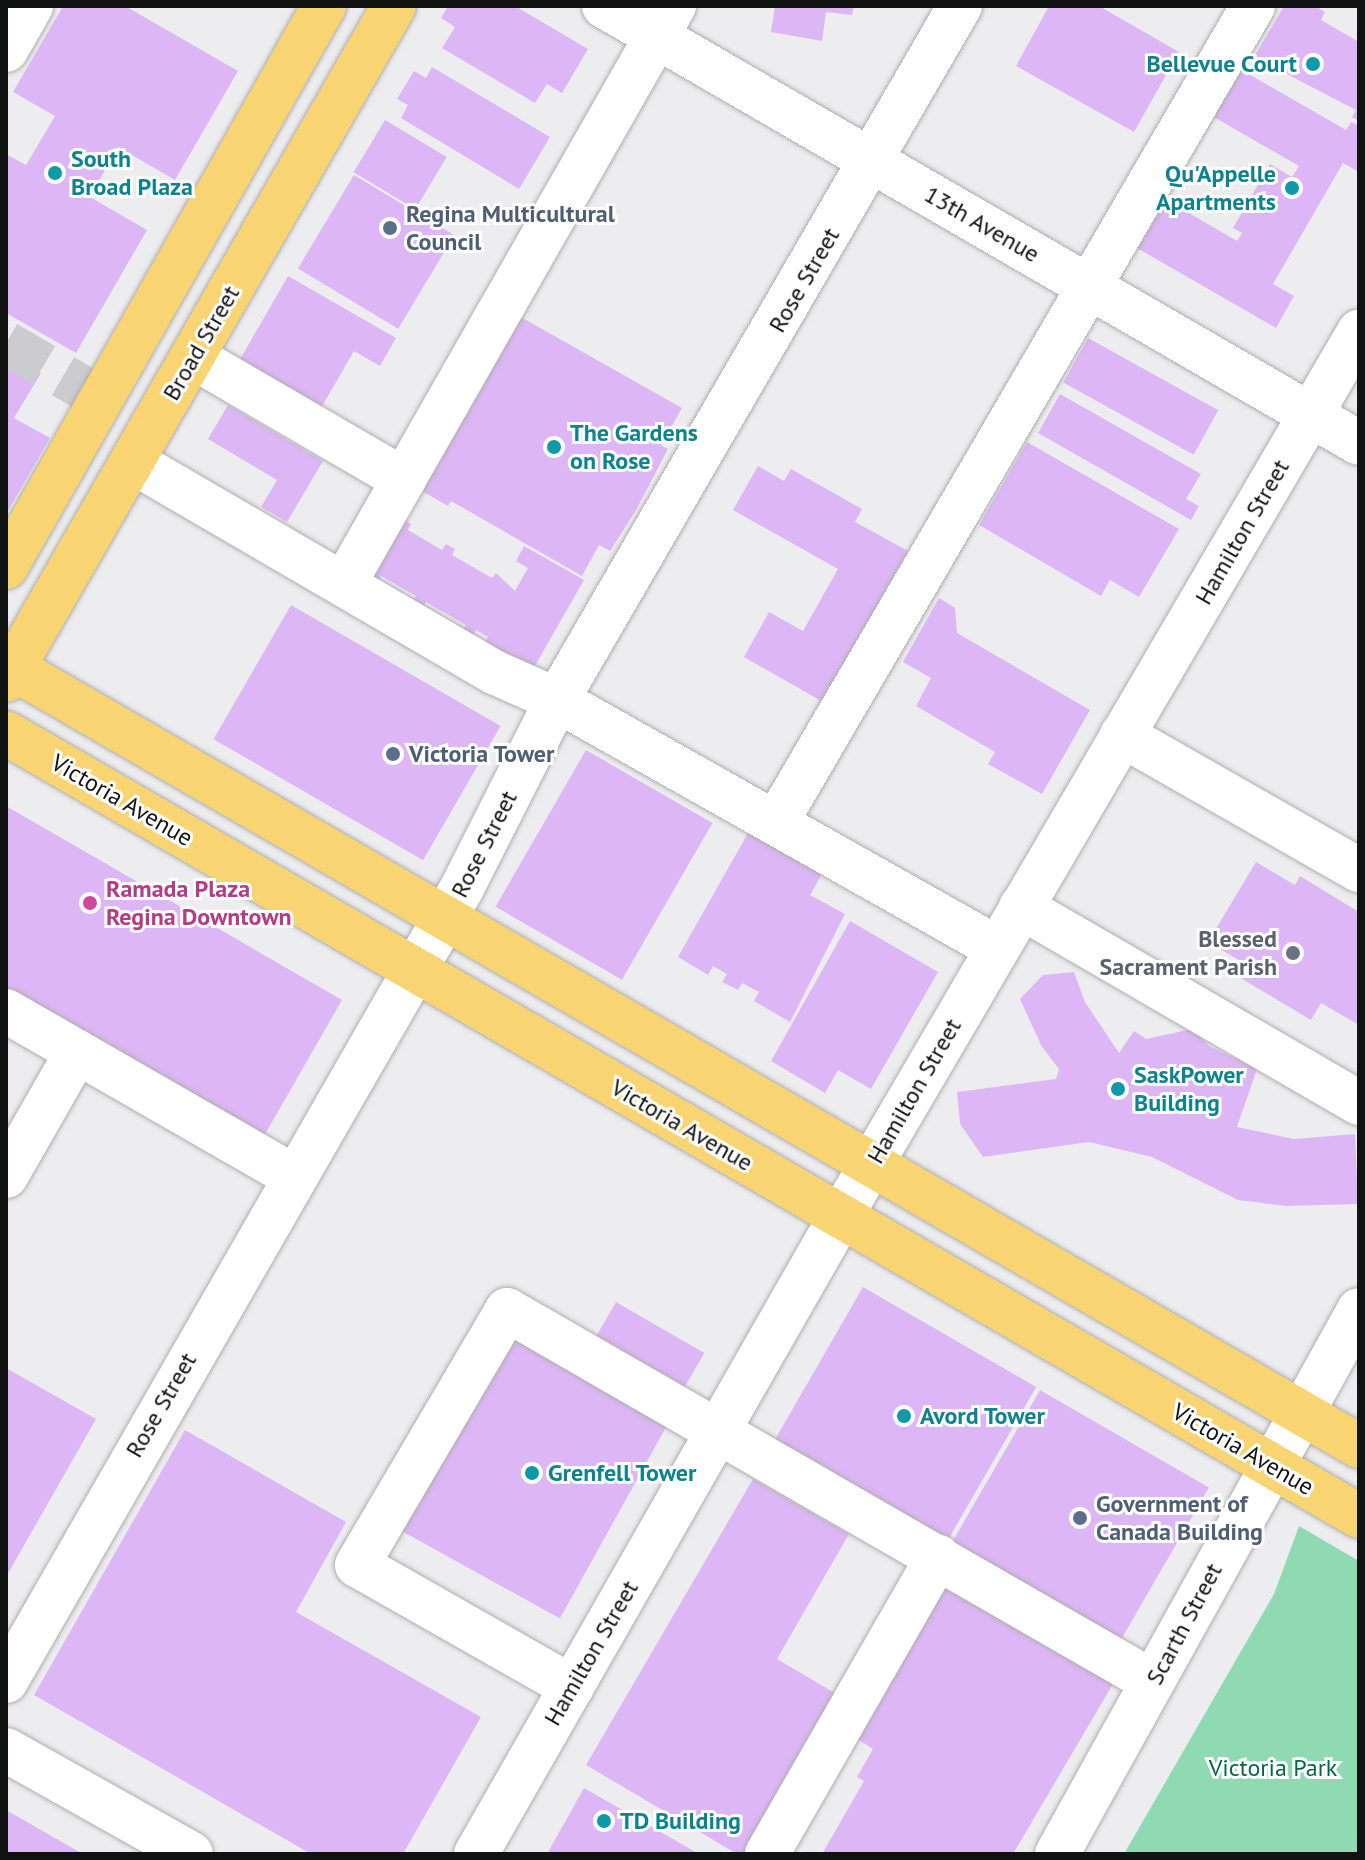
<!DOCTYPE html>
<html>
<head>
<meta charset="utf-8">
<style>
	body { margin:0 }
	#map { position:relative; width:1365px; height:1860px; overflow:hidden; background:#ededef; font-family:"PT Sans",sans-serif }
	div>[style] { position:absolute }
	[style*='--x'] { left:calc(var(--x)*1px); top:calc(var(--y)*1px); width:calc(var(--w)*1px); rotate:calc(var(--a)*1deg) }
	.green>* { inset:0; background:#8fdab3 }
	.building>* { inset:0; background:#ddb7f5; transform-origin:0 0 }
	.minor-tunnel>* { height:44px; margin-top:-22px; transform-origin:0; background:repeating-linear-gradient(90deg,#ccccce 0 44px,transparent 0 66px) }
	.roads { filter:drop-shadow(0 0 2px #aeaeb0) drop-shadow(0 0 2px #aeaeb0) }
	.minor>* { height:44px; margin:-22px; padding:0 22px; transform-origin:22px; border-radius:22px; background:#fff }
	.major>* { height:44px; margin:-22px; padding:0 22px; transform-origin:22px; border-radius:22px; background:#f8d473 }
	.dots>* { width:22px; height:22px; translate:-50% -50%; box-sizing:border-box; border:4px solid #fff; border-radius:50% }
	span { translate:-50% -50%; white-space:nowrap; text-align:center; line-height:1.15; -webkit-text-stroke:6px #fff; paint-order:stroke }
	.culture-label { font-size:24px; color:#0d838f; font-weight:700 }
	.right { translate:-100% -50%; text-align:right }
	.left { translate:0 -50%; text-align:left }
	.service-label { font-size:24px; color:#4e5e75; font-weight:700 }
	.street-label { font-size:24px; color:#111212 }
	.hotel-label { font-size:24px; color:#b23c85; font-weight:700 }
	.worship-label { font-size:24px; color:#5b616d; font-weight:700 }
	.park-label { font-size:24px; color:#096644 }
	.frame { position:absolute; inset:0; border:8px solid #111212; pointer-events:none }
</style>
</head>
<body>
<div id="map">
	<div class="green">
		<div style="clip-path:polygon(1299px 1526px,1359px 1561px,1359px 1854px,1124px 1854px,1274px 1594px)"></div>
	</div>
	<div class="building">
		<div style="clip-path:polygon(63px 6px,125px 6px,238px 71px,175px 180px,118px 147px,90px 197px,147px 230px,76px 353px,6px 313px,6px 154px,26px 165px,55px 116px,13px 92px)"></div>
		<div style="clip-path:polygon(448px 6px,515px 6px,588px 49px,562px 93px,547px 84px,535px 103px,442px 48px,455px 27px,441px 18px)"></div>
		<div style="clip-path:polygon(775px 6px,854px 6px,852px 15px,826px 12px,822px 41px,771px 32px)"></div>
		<div style="clip-path:polygon(1049px 6px,1099px 6px,1179px 52px,1134px 132px,1016px 66px)"></div>
		<div style="clip-path:polygon(1284px 6px,1315px 6px,1325px 12px,1321px 20px,1359px 42px,1359px 121px,1352px 117px,1356px 110px,1254px 57px)"></div>
		<div style="clip-path:polygon(432px 67px,550px 137px,519px 189px,401px 118px,408px 105px,397px 99px,414px 71px,426px 78px)"></div>
		<div style="clip-path:polygon(1240px 69px,1346px 130px,1351px 122px,1359px 126px,1359px 172px,1343px 163px,1273px 284px,1294px 296px,1276px 328px,1137px 248px,1165px 199px,1237px 241px,1242px 233px,1233px 228px,1270px 164px,1292px 177px,1299px 166px,1212px 116px)"></div>
		<div style="left:385px;top:120px;width:72px;height:61px;rotate:31deg"></div>
		<div style="left:354px;top:175px;width:117px;height:109px;rotate:31deg"></div>
		<div style="clip-path:polygon(288px 276px,396px 338px,380px 366px,354px 351px,317px 415px,231px 375px)"></div>
		<div style="clip-path:polygon(519px 316px,682px 408px,661px 445px,668px 449px,636px 510px,610px 551px,599px 545px,582px 576px,451px 501px,448px 506px,420px 490px)"></div>
		<div style="left:1088px;top:338px;width:149px;height:51px;rotate:29deg"></div>
		<div style="clip-path:polygon(6px 353px,41px 373px,14px 418px,50px 438px,6px 514px)"></div>
		<div style="clip-path:polygon(1060px 394px,1201px 474px,1186px 499px,1199px 506px,1191px 520px,1038px 433px)"></div>
		<div style="clip-path:polygon(228px 405px,323px 461px,287px 522px,261px 507px,277px 480px,208px 439px)"></div>
		<div style="clip-path:polygon(1027px 442px,1179px 529px,1139px 597px,1110px 580px,1101px 596px,979px 525px)"></div>
		<div style="clip-path:polygon(758px 466px,784px 481px,791px 469px,862px 509px,855px 522px,908px 551px,823px 702px,744px 657px,769px 612px,803px 631px,838px 569px,733px 510px)"></div>
		<div style="clip-path:polygon(401px 518px,411px 524px,408px 530px,442px 550px,446px 544px,455px 549px,452px 555px,492px 578px,496px 573px,515px 591px,528px 568px,516px 561px,524px 546px,584px 580px,532px 671px,484px 643px,488px 637px,476px 630px,473px 636px,462px 630px,466px 625px,426px 602px,423px 607px,412px 602px,416px 596px,381px 576px,378px 581px,368px 576px)"></div>
		<div style="clip-path:polygon(939px 598px,955px 608px,957px 633px,1090px 710px,1042px 794px,988px 764px,995px 752px,916px 706px,931px 678px,903px 662px)"></div>
		<div style="left:291px;top:605px;width:242px;height:155px;rotate:30deg"></div>
		<div style="left:586px;top:750px;width:146px;height:181px;rotate:30deg"></div>
		<div style="clip-path:polygon(6px 806px,342px 1000px,256px 1150px,6px 1006px)"></div>
		<div style="clip-path:polygon(748px 833px,822px 874px,810px 895px,845px 914px,790px 1022px,754px 1001px,759px 992px,742px 983px,738px 990px,722px 982px,727px 974px,713px 966px,708px 975px,678px 957px)"></div>
		<div style="clip-path:polygon(1256px 862px,1295px 885px,1300px 876px,1359px 912px,1359px 1025px,1321px 1003px,1311px 1020px,1239px 977px,1247px 965px,1208px 942px)"></div>
		<div style="clip-path:polygon(850px 921px,938px 972px,871px 1089px,838px 1070px,825px 1093px,771px 1061px)"></div>
		<div style="clip-path:polygon(1074px 972px,1085px 1002px,1119px 1053px,1134px 1031px,1146px 1039px,1192px 1029px,1209px 1046px,1257px 1069px,1237px 1127px,1294px 1139px,1355px 1134px,1358px 1204px,1285px 1206px,1238px 1200px,1152px 1157px,1089px 1142px,983px 1157px,960px 1124px,957px 1092px,1056px 1079px,1059px 1069px,1042px 1047px,1020px 999px,1043px 975px)"></div>
		<div style="left:863px;top:1287px;width:200px;height:181px;rotate:30deg"></div>
		<div style="left:616px;top:1302px;width:102px;height:51px;rotate:30deg"></div>
		<div style="left:506px;top:1328px;width:188px;height:228px;rotate:29deg"></div>
		<div style="clip-path:polygon(6px 1368px,96px 1419px,6px 1577px)"></div>
		<div style="left:1040px;top:1390px;width:195px;height:183px;rotate:30deg"></div>
		<div style="clip-path:polygon(185px 1430px,346px 1522px,296px 1612px,481px 1717px,403px 1854px,311px 1854px,34px 1695px)"></div>
		<div style="clip-path:polygon(753px 1479px,849px 1534px,777px 1659px,845px 1699px,754px 1854px,737px 1854px,586px 1765px)"></div>
		<div style="clip-path:polygon(942px 1584px,1113px 1684px,1013px 1854px,822px 1854px,864px 1781px,857px 1777px,873px 1749px,852px 1736px)"></div>
		<div style="clip-path:polygon(584px 1788px,699px 1854px,547px 1854px)"></div>
		<div style="clip-path:polygon(6px 1810px,83px 1854px,6px 1854px)"></div>
	</div>
	<div class="minor-tunnel">
		<div style="--x:6;--y:343;--w:110;--a:30.1"></div>
	</div>
	<div class="roads">
		<div class="minor">
			<div style="--x:604;--y:6;--w:872;--a:30.06"></div>
			<div style="--x:6;--y:50;--w:51;--a:-60.4"></div>
			<div style="--x:193;--y:357;--w:244;--a:30.2"></div>
			<div style="--x:133;--y:462;--w:418;--a:30.2"></div>
			<div style="--x:494;--y:672;--w:69;--a:24"></div>
			<div style="--x:557;--y:700;--w:505;--a:29.41"></div>
			<div style="--x:344;--y:584;--w:666;--a:-60.28"></div>
			<div style="--x:1122;--y:735;--w:273;--a:29.7"></div>
			<div style="--x:777;--y:821;--w:944;--a:-59.71"></div>
			<div style="--x:1021;--y:907;--w:391;--a:30.1"></div>
			<div style="--x:6;--y:1011;--w:331;--a:29.9"></div>
			<div style="--x:6;--y:1176;--w:143;--a:-60.2"></div>
			<div style="--x:6;--y:1681;--w:915;--a:-60.1"></div>
			<div style="--x:462;--y:888;--w:211;--a:-63.2"></div>
			<div style="--x:557;--y:700;--w:803;--a:-59.86"></div>
			<div style="--x:572;--y:1687;--w:247;--a:-150.4"></div>
			<div style="--x:357;--y:1565;--w:296;--a:-59.5"></div>
			<div style="--x:507;--y:1310;--w:745;--a:29.94"></div>
			<div style="--x:6;--y:1750;--w:212;--a:29.3"></div>
			<div style="--x:476;--y:1854;--w:735;--a:-60.23"></div>
			<div style="--x:841;--y:1216;--w:1025;--a:-59.63"></div>
			<div style="--x:767;--y:1854;--w:343;--a:-60.1"></div>
			<div style="--x:1057;--y:1854;--w:622;--a:-60.96"></div>
		</div>
		<div class="major">
			<div style="--x:6;--y:567;--w:645;--a:-60.45"></div>
			<div style="--x:6;--y:664;--w:1563;--a:30.03"></div>
			<div style="--x:6;--y:680;--w:778;--a:-60.07"></div>
			<div style="--x:6;--y:733;--w:1563;--a:30.06"></div>
		</div>
	</div>
	<div class="dots">
		<div style="left:1313px;top:64px;background:#0f9aa8"></div>
		<div style="left:55px;top:173px;background:#0f9aa8"></div>
		<div style="left:1292px;top:188px;background:#0f9aa8"></div>
		<div style="left:390px;top:228px;background:#5c6f8a"></div>
		<div style="left:554px;top:447px;background:#0f9aa8"></div>
		<div style="left:393px;top:754px;background:#5c6f8a"></div>
		<div style="left:90px;top:903px;background:#d1479c"></div>
		<div style="left:1293px;top:953px;background:#6b7280"></div>
		<div style="left:1118px;top:1089px;background:#0f9aa8"></div>
		<div style="left:904px;top:1416px;background:#0f9aa8"></div>
		<div style="left:532px;top:1473px;background:#0f9aa8"></div>
		<div style="left:1080px;top:1518px;background:#5c6f8a"></div>
		<div style="left:604px;top:1821px;background:#0f9aa8"></div>
	</div>
	<div class="culture-label">
		<span class="right" style="left:1297px;top:64px">Bellevue Court</span>
		<span class="left" style="left:71px;top:173px">South<br>Broad Plaza</span>
		<span class="right" style="left:1276px;top:188px">Qu'Appelle<br>Apartments</span>
		<span class="left" style="left:570px;top:447px">The Gardens<br>on Rose</span>
		<span class="left" style="left:1134px;top:1089px">SaskPower<br>Building</span>
		<span class="left" style="left:920px;top:1416px">Avord Tower</span>
		<span class="left" style="left:548px;top:1473px">Grenfell Tower</span>
		<span class="left" style="left:620px;top:1821px">TD Building</span>
	</div>
	<div class="service-label">
		<span class="left" style="left:406px;top:228px">Regina Multicultural<br>Council</span>
		<span class="left" style="left:409px;top:754px">Victoria Tower</span>
		<span class="left" style="left:1096px;top:1518px">Government of<br>Canada Building</span>
	</div>
	<div class="street-label">
		<span style="left:982px;top:224px;rotate:30deg">13th Avenue</span>
		<span style="left:804px;top:280px;rotate:-60deg">Rose Street</span>
		<span style="left:201px;top:343px;rotate:-60deg">Broad Street</span>
		<span style="left:1242px;top:532px;rotate:-60deg">Hamilton Street</span>
		<span style="left:122px;top:800px;rotate:30deg">Victoria Avenue</span>
		<span style="left:484px;top:844px;rotate:-63deg">Rose Street</span>
		<span style="left:914px;top:1091px;rotate:-60deg">Hamilton Street</span>
		<span style="left:682px;top:1125px;rotate:30deg">Victoria Avenue</span>
		<span style="left:161px;top:1405px;rotate:-60deg">Rose Street</span>
		<span style="left:1243px;top:1449px;rotate:30deg">Victoria Avenue</span>
		<span style="left:1184px;top:1624px;rotate:-62deg">Scarth Street</span>
		<span style="left:591px;top:1653px;rotate:-60deg">Hamilton Street</span>
	</div>
	<div class="hotel-label">
		<span class="left" style="left:106px;top:903px">Ramada Plaza<br>Regina Downtown</span>
	</div>
	<div class="worship-label">
		<span class="right" style="left:1277px;top:953px">Blessed<br>Sacrament Parish</span>
	</div>
	<div class="park-label">
		<span style="left:1273px;top:1768px">Victoria Park</span>
	</div>
	<div class="frame"></div>
</div>
</body>
</html>
